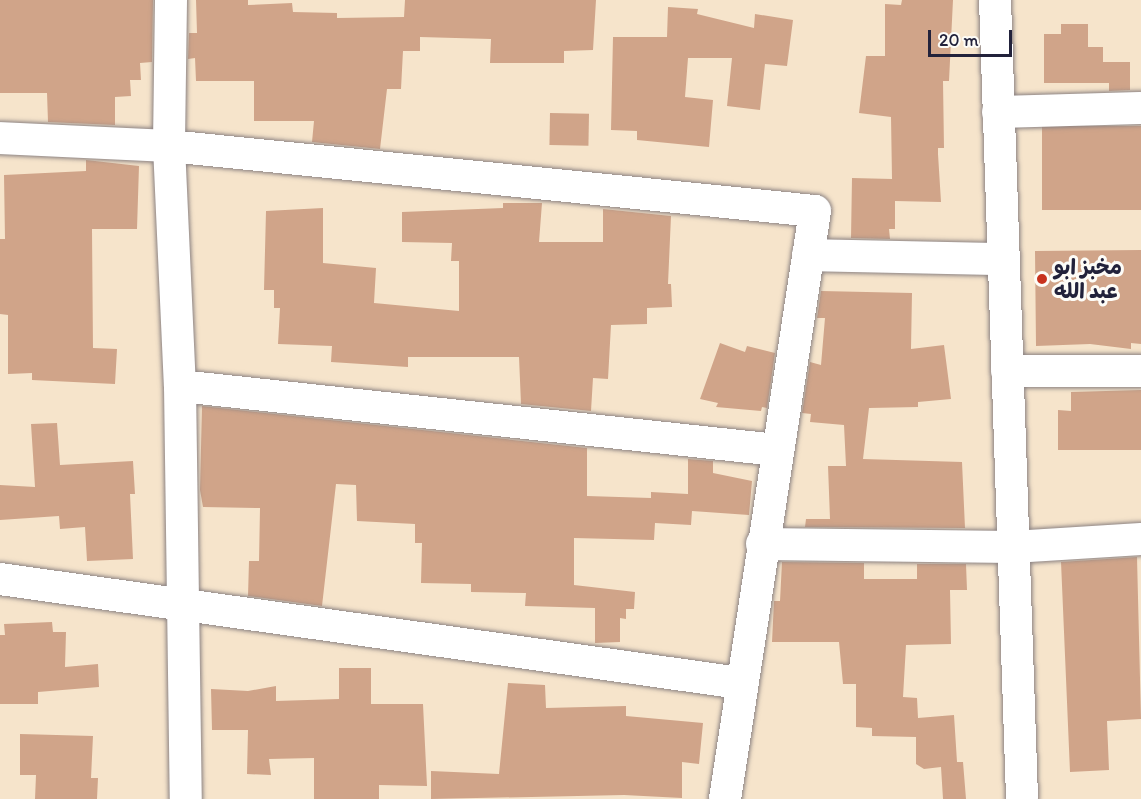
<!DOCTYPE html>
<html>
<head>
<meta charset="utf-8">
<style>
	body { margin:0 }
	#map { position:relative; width:1141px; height:799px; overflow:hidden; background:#f6e4cb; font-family:Itim,"Playpen Sans Arabic",sans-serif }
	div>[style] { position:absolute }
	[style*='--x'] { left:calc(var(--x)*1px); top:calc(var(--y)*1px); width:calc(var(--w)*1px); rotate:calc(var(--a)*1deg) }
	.building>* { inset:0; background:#d0a489; transform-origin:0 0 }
	.roads { filter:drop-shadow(0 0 2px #8c8383) drop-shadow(0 0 2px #8c8383) }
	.minor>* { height:32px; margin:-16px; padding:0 16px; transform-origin:16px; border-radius:16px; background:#fff }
	.dots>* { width:16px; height:16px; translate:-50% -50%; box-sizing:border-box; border:3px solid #fdfcf7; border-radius:50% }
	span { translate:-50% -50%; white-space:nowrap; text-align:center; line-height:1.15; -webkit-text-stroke:6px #fdfcf7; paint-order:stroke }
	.poi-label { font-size:21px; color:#22223b; font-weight:700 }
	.left { translate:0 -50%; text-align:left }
	.scale { position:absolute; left:928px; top:30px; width:84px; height:27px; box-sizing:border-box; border:3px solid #22223b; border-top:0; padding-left:8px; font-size:18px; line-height:21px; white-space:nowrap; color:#22223b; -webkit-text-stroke:4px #fdfcf7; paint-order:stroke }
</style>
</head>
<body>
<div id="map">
	<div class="building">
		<div style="clip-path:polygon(0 0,153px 0,152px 62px,140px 63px,141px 80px,130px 80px,131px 96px,115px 97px,115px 125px,48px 122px,47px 93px,0 93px)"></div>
		<div style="clip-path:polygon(196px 0,248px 0,248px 5px,292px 3px,293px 12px,337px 13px,337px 18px,404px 17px,405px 0,596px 0,593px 50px,564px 51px,564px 63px,490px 63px,491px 39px,420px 37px,420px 51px,403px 51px,401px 89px,387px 89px,380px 149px,312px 142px,314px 121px,254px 121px,254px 81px,196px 81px,195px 58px,188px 59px,189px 33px,197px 33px)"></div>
		<div style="clip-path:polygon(902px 0,953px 0,949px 81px,943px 81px,944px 148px,938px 148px,938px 154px,941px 202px,895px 201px,895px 229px,889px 229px,890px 239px,851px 238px,852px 178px,892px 179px,891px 117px,859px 113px,866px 56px,885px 56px,885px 4px,901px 5px)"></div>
		<div style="clip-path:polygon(668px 7px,698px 9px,697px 14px,754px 28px,755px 14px,793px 20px,787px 66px,765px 64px,760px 110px,727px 106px,732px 58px,688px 58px,685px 97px,713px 100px,709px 147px,637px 140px,637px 131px,611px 130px,613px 37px,667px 37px)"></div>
		<div style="clip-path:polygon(1061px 24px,1088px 24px,1088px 47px,1103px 47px,1103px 62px,1130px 62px,1130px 90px,1109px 91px,1109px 83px,1044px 83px,1044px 34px,1061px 34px)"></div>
		<div style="left:550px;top:113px;width:39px;height:32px;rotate:1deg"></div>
		<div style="left:1141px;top:126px;width:84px;height:99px;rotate:90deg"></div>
		<div style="clip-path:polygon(86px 160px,139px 166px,137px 229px,92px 229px,93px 348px,117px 349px,115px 384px,32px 380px,32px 373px,8px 374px,8px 315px,0 314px,0 239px,5px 239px,4px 175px,86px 171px)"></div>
		<div style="clip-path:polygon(503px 203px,542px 203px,539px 242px,603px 242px,603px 209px,671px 216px,668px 284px,671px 284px,672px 307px,647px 308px,647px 324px,611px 325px,608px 379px,593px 378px,591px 411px,521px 404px,519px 357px,408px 357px,408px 367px,331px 362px,332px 346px,278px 344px,280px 308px,274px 308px,274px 290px,264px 290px,266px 211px,323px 208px,323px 263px,376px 268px,374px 303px,459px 311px,459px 261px,451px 261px,452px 243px,402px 242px,402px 212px,503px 208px)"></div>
		<div style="clip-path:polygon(1141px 250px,1141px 344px,1131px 343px,1131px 349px,1090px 344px,1036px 346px,1035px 251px)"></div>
		<div style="clip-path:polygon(821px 291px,912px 293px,911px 349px,944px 345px,951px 399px,918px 402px,918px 407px,869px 408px,863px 459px,962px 462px,965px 528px,805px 527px,806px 519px,830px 519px,828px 466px,846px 466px,844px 425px,810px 422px,811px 414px,802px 413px,810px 362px,821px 365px,825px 318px,817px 318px)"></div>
		<div style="clip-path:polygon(720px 343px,745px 352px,747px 346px,775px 353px,767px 408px,762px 407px,761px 411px,716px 407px,718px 403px,700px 399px)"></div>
		<div style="clip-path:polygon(1141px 390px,1141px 450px,1058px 450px,1058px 410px,1071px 411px,1071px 392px)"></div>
		<div style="clip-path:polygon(202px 406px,587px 448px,587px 496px,651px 498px,651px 492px,688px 494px,688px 459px,713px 461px,713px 473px,752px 481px,749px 515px,692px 511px,691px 525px,655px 523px,654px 540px,574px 538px,574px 585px,635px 592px,634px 609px,626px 609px,626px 619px,620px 618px,620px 642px,595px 643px,595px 608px,525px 606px,526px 593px,471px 592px,471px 584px,421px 583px,422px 543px,415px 543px,415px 524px,357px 521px,356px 485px,336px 484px,322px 606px,248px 596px,249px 561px,259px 561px,260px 508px,203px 507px,200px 490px)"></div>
		<div style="clip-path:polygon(57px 423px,60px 465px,133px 461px,135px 494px,130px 494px,133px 559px,87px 561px,85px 527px,60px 529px,59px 516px,0 520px,0 485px,35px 487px,31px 424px)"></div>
		<div style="clip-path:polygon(1137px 557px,1141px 719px,1107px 721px,1109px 770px,1070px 772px,1061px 562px)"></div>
		<div style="clip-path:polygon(782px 562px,864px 563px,864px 579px,917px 579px,917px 564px,966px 564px,967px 590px,950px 590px,951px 644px,906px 645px,903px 697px,917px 698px,918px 718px,954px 715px,957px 762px,963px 762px,966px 799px,943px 799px,941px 767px,924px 769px,916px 764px,916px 737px,872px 736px,872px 728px,856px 727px,856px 684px,843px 684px,839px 642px,772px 642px,774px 601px,780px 601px)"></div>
		<div style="clip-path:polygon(52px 622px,53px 632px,66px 632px,65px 667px,98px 664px,99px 687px,38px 692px,38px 704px,0 704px,0 635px,5px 635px,4px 624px)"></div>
		<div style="clip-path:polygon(339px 668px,371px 668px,371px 704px,423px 704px,427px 786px,379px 785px,379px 799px,314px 799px,314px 758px,269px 759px,271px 775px,247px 774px,248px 730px,212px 730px,211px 689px,248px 691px,276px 686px,276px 701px,339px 699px)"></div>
		<div style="clip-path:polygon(508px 683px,545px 685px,546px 708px,626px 706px,626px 716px,703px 723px,699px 764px,682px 762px,682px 798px,624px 795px,431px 799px,431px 771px,499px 774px)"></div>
		<div style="clip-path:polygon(20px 734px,93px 736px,91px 778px,98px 778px,97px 799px,35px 799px,36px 775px,20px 775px)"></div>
	</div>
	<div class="roads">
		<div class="minor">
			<div style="--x:171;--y:0;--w:146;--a:90.8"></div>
			<div style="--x:169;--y:146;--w:240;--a:87.4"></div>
			<div style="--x:180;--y:386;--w:413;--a:89.2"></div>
			<div style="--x:995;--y:0;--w:799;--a:88.06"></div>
			<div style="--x:998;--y:112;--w:143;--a:-1.6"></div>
			<div style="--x:0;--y:138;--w:169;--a:2.7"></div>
			<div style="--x:169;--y:146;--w:649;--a:5.75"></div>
			<div style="--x:815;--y:211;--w:595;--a:98.7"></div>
			<div style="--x:808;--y:255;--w:195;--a:1.2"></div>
			<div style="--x:1007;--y:371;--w:134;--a:0"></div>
			<div style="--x:180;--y:386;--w:600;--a:6.12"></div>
			<div style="--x:762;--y:544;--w:251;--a:0.7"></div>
			<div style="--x:1013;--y:547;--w:128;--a:-3.6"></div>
			<div style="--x:0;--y:579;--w:747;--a:8"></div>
		</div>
	</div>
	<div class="dots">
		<div style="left:1042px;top:279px;background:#c8321e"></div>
	</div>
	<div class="poi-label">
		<span class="left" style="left:1054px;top:279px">مخبز ابو<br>عبد الله</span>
	</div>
	<div class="scale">20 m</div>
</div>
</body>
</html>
